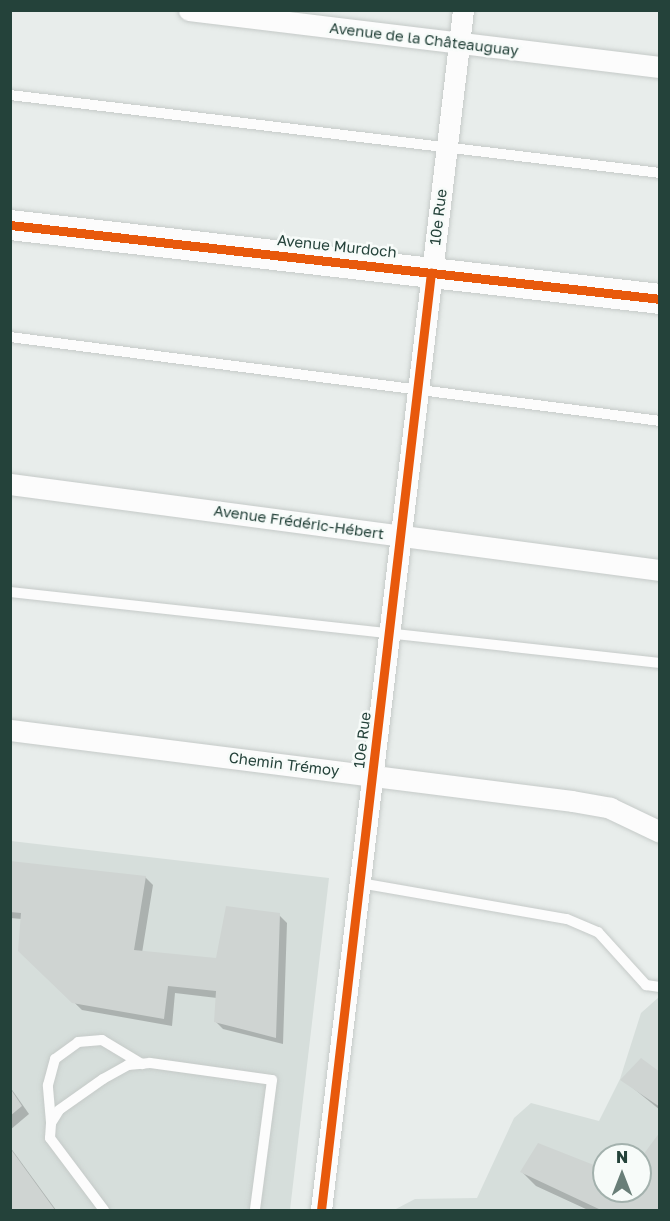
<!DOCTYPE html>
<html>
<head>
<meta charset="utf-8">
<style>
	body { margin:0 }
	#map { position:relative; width:670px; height:1221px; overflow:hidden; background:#e8edeb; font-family:"Golos Text",sans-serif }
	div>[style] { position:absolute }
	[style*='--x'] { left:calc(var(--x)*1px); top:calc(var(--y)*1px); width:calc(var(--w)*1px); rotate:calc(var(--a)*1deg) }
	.built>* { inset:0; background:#d6dedb }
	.shadow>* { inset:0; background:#0003 }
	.building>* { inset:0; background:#cfd4d2 }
	.roads { filter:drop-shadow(0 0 2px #c5cac8) drop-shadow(0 0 2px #c5cac8) }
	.lane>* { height:10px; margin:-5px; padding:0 5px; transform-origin:5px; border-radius:5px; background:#fcfcfc }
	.street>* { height:21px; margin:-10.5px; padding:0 10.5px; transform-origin:10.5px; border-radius:10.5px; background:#fcfcfc }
	.secondary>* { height:30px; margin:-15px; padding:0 15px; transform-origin:15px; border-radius:15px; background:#fcfcfc }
	.cycleway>* { height:9px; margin:-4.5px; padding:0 4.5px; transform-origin:4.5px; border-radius:4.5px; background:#e8590c }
	span { translate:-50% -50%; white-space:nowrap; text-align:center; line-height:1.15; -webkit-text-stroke:5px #f7fbf9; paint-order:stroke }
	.street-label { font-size:15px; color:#24423a }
	.frame { position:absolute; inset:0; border:12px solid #24423a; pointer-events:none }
	.north { position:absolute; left:592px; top:1143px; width:60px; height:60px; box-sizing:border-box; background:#f7fbf9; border:2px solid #a3b1ad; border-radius:50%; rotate:0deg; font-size:16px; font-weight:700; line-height:24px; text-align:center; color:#24423a }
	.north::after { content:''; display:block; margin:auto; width:21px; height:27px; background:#697e78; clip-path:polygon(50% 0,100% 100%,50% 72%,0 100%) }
</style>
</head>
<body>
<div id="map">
	<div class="built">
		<div style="clip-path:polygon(11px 841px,329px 878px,290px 1210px,11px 1210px)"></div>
		<div style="clip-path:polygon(evenodd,659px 997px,659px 1210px,394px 1210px,415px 1199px,477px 1198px,514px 1118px,531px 1103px,599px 1121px,620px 1079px,641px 1013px,659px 997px,604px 1155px,640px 1155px,640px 1191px,604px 1191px,604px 1155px)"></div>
	</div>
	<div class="shadow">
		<div style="clip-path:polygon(10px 862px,145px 877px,153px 885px,142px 953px,218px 960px,279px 915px,287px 923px,283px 1044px,223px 1029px,215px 1021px,217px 998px,175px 993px,172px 1026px,82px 1010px,20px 950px,22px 919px,10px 918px)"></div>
		<div style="clip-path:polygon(660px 1074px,660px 1110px,623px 1080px)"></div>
		<div style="clip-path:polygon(10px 1087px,29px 1114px,10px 1130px)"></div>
		<div style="clip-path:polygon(660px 1135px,660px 1210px,588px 1210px,536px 1186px,522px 1172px,604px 1170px,604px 1191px,640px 1191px,640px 1161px)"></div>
		<div style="clip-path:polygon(10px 1147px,56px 1210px,10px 1210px)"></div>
	</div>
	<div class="building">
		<div style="clip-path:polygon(10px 861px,146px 876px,134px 950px,216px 958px,226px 906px,280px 913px,276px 1038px,214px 1022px,216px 991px,168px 986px,164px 1019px,72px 1003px,18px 951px,21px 913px,10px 912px)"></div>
		<div style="clip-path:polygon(641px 1058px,660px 1072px,660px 1107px,620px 1080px)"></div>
		<div style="clip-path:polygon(10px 1088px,22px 1106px,10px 1116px)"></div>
		<div style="clip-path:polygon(660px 1132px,660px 1210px,601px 1210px,520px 1172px,538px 1143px,604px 1169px,604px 1191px,640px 1191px,640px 1159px)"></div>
		<div style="clip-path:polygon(10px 1148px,55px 1210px,10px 1210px)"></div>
	</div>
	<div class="roads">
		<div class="lane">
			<div style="--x:10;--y:95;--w:655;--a:6.84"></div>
			<div style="--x:10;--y:337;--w:655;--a:7.36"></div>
			<div style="--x:10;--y:592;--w:654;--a:6.23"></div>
			<div style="--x:360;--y:883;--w:210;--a:9.9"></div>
			<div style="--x:567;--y:919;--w:34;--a:23"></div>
			<div style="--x:598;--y:932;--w:72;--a:47.8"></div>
			<div style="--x:646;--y:985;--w:14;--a:8"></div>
			<div style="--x:51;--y:1122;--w:37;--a:-95"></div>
			<div style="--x:48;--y:1085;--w:27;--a:-75"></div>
			<div style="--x:55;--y:1059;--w:29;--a:-36"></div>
			<div style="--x:78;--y:1042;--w:24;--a:-5"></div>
			<div style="--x:102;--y:1040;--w:47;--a:31"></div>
			<div style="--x:104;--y:1210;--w:90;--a:-126.9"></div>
			<div style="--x:50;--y:1138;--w:15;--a:-86"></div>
			<div style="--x:51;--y:1123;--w:15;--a:-58"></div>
			<div style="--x:59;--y:1110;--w:54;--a:-35.2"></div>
			<div style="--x:103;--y:1079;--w:29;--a:-29"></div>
			<div style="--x:128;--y:1065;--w:22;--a:-5"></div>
			<div style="--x:150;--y:1063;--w:123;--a:7.9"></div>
			<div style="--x:272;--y:1080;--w:131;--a:97.5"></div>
		</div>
		<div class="street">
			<div style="--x:189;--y:10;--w:474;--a:6.9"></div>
			<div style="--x:10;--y:484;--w:656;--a:7.54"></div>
			<div style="--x:10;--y:730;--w:566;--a:7.2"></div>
			<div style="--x:572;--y:801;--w:39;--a:10"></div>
			<div style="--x:610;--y:808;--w:55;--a:25.6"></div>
			<div style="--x:321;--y:1210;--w:1208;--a:-83.25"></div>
		</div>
		<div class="secondary">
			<div style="--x:10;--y:225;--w:654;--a:6.49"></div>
		</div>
	</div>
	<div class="cycleway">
		<div style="--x:10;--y:225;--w:654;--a:6.49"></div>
		<div style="--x:321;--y:1210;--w:944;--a:-83.31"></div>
	</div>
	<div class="street-label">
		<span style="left:424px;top:39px;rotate:7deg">Avenue de la Châteauguay</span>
		<span style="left:438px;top:217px;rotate:-83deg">10e Rue</span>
		<span style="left:337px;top:246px;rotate:6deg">Avenue Murdoch</span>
		<span style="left:299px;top:522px;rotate:8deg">Avenue Frédéric-Hébert</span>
		<span style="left:362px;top:740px;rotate:-83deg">10e Rue</span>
		<span style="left:284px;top:764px;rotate:7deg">Chemin Trémoy</span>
	</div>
	<div class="frame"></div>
	<div class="north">N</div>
</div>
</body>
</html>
